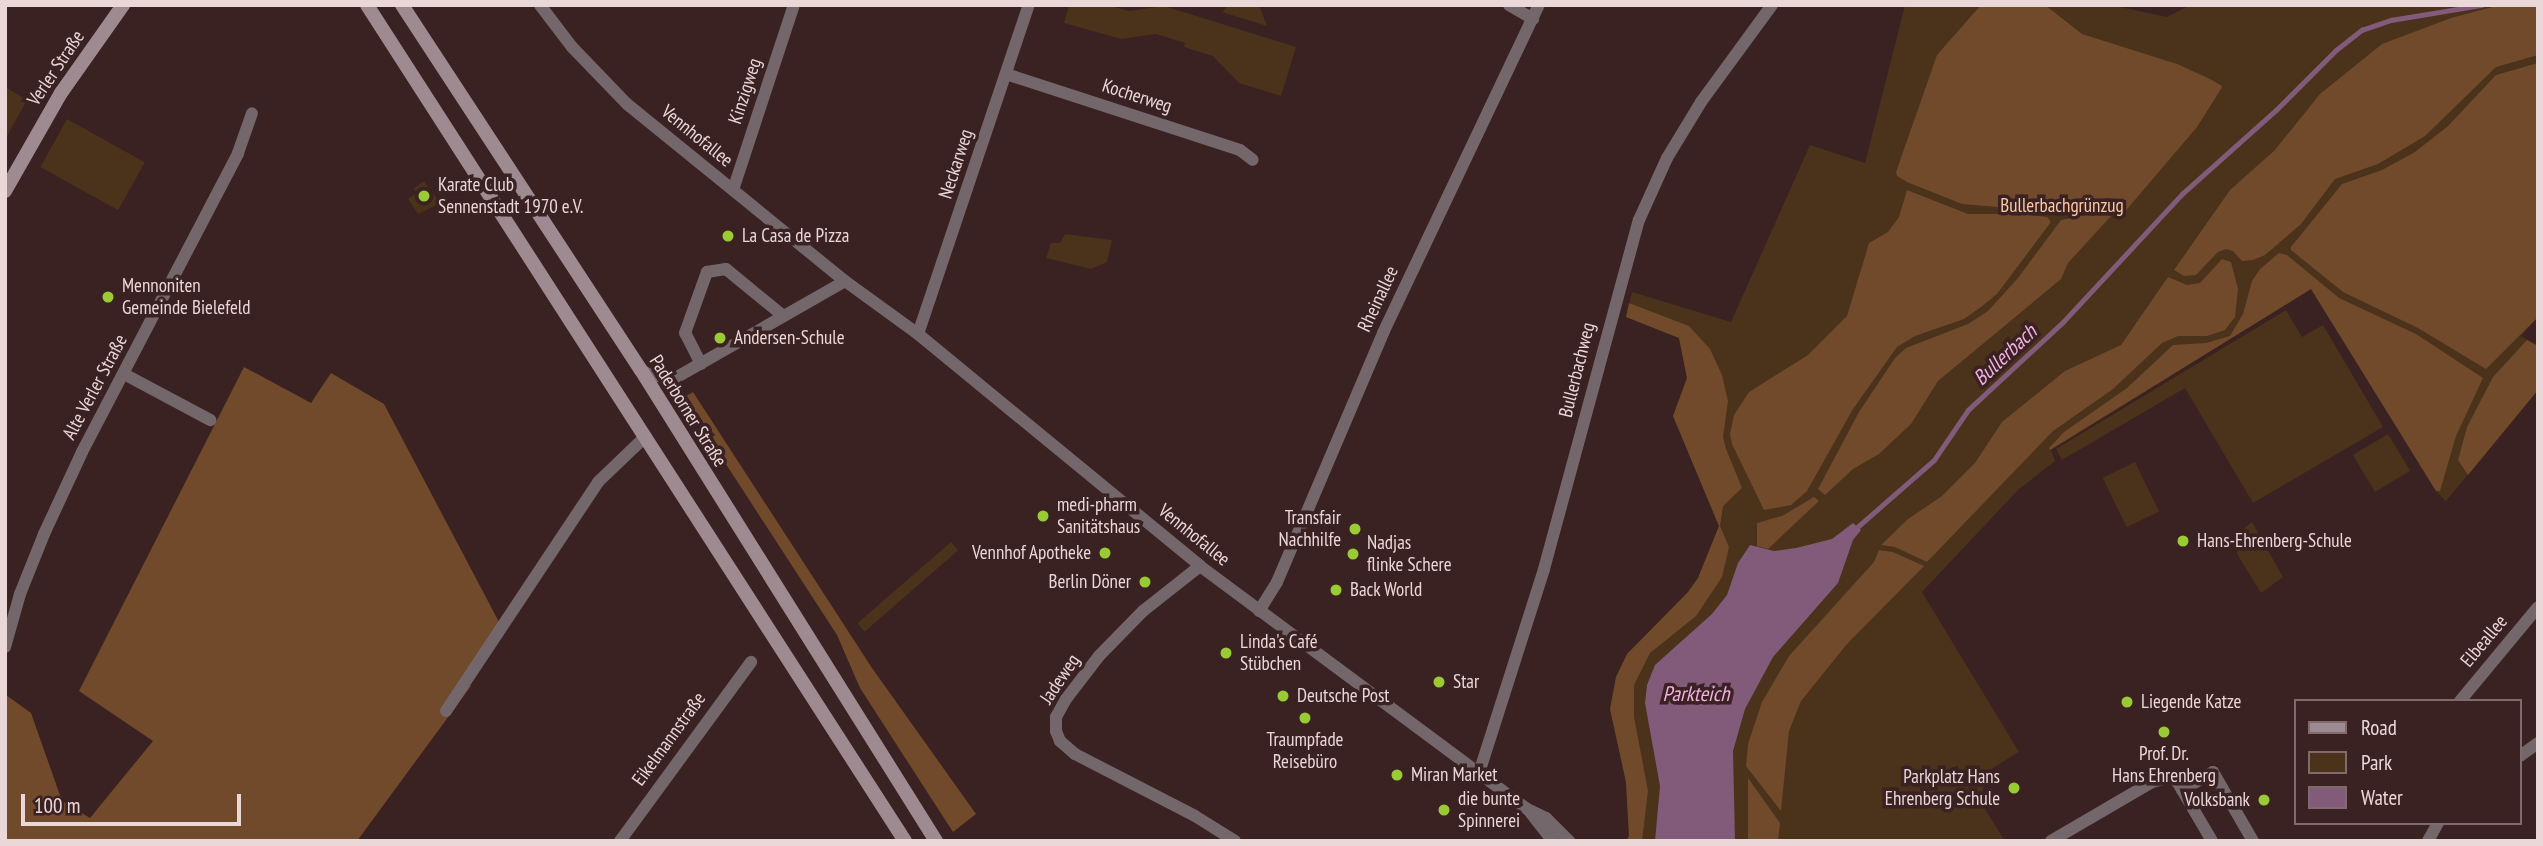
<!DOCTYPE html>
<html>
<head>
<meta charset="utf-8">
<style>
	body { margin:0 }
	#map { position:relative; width:2543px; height:846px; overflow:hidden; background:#3a2122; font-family:"PT Sans Narrow",sans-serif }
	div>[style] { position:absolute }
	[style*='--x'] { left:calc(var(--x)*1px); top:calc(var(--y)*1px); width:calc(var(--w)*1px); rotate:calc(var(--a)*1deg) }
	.green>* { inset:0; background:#4b321b; transform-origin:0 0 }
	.forest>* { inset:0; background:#704a2a }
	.water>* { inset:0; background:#825a7a }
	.stream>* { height:4.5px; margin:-2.25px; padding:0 2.25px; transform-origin:2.25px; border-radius:2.25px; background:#825a7a }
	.minor>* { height:12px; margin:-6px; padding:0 6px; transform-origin:6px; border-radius:6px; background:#74676b }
	.secondary>* { height:14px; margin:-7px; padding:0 7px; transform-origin:7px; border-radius:7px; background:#9e8a91 }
	.dots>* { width:19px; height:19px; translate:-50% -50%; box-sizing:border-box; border:4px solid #3a2122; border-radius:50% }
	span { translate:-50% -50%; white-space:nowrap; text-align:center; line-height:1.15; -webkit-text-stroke:7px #3a2122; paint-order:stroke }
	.street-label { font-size:19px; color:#ead8d9 }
	.poi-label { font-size:19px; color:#ead8d9 }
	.left { translate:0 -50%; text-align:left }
	.right { translate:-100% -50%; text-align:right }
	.park-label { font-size:19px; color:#fcc9a0 }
	.water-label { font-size:21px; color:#f1b0e4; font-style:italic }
	.frame { position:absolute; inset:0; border:7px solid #ead8d9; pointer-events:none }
	.legend { position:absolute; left:2294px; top:699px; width:228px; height:126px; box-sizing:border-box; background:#3a2122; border:2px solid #806a6b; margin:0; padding:9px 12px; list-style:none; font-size:21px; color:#ead8d9 }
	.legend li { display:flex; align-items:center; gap:14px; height:35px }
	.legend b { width:35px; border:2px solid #806a6b }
	.scale { position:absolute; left:21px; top:794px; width:220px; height:32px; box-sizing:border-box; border:4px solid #ead8d9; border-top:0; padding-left:9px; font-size:21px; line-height:24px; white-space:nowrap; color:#ead8d9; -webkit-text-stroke:5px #3a2122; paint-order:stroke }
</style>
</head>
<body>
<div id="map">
	<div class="green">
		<div style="clip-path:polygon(1069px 5px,1107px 5px,1129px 11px,1164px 6px,1296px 47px,1281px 96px,1239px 83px,1213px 56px,1184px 47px,1185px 43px,1156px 34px,1121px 39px,1064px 23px)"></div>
		<div style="clip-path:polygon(1229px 5px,1259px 5px,1267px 26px,1222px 12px)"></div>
		<div style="clip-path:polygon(1905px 5px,2111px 5px,2167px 17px,2190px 5px,2538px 5px,2538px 317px,2521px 336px,2538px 346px,2538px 390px,2446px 501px,2436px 491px,2311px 289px,2051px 450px,2055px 461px,2018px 490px,1922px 592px,2019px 752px,1988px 771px,1980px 801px,2005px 841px,1626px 841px,1629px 836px,1626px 782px,1610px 709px,1616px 677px,1627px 654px,1680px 603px,1698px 578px,1719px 526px,1673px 416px,1687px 378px,1679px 338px,1626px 317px,1632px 292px,1731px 322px,1810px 145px,1865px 163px)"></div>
		<div style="clip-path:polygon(7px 88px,27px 100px,5px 140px,5px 90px)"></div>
		<div style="left:67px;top:119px;width:89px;height:55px;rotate:29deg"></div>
		<div style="clip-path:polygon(424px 181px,440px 203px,418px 214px,408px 199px,416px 193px,414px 188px)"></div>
		<div style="clip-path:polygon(1065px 234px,1112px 240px,1107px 262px,1091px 269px,1046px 258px,1051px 243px,1060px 243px)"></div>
		<div style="clip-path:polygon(2286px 310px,2302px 337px,2323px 325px,2383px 427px,2253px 503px,2185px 388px,2062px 460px,2056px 449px)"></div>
		<div style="left:2388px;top:434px;width:43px;height:41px;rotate:59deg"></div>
		<div style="left:2135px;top:462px;width:55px;height:36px;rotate:64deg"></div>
		<div style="clip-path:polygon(2252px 522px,2283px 577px,2261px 593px,2237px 554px,2237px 534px)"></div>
		<div style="left:951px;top:542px;width:11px;height:124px;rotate:49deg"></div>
	</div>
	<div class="forest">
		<div style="clip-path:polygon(1981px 5px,2045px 5px,2082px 34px,2177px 64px,2210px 79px,2222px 86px,2221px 89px,2197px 127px,2123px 214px,2099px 207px,2060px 212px,1962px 204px,1907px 182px,1897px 176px,1896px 172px,1937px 55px)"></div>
		<div style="clip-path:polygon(2500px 5px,2538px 5px,2538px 55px,2496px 67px,2425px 136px,2378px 164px,2335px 179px,2301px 224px,2265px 255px,2253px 260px,2242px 261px,2233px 251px,2226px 249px,2218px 252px,2196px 275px,2184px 276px,2174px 270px,2230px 190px,2274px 151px,2320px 94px,2382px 44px,2451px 18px)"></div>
		<div style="clip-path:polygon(2538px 63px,2538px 317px,2486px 369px,2418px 328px,2343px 292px,2291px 250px,2291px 247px,2342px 184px,2382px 170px,2415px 152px,2448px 126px,2496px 75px)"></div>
		<div style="clip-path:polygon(1907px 190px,1968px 214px,2022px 214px,2047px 217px,2051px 222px,1997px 294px,1981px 307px,1964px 319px,1915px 336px,1897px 347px,1853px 409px,1807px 491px,1791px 505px,1764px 510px,1732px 444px,1730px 434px,1734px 415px,1749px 392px,1808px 355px,1847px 316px,1869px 243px,1888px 232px,1899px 217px)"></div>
		<div style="clip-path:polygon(2097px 213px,2111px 216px,2068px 263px,2061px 279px,1938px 381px,1911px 424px,1879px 454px,1853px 469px,1825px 495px,1818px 489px,1859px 412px,1895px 358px,1906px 348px,1968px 324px,1988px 311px,2018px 278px,2061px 220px)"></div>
		<div style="clip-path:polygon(2279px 253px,2287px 255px,2339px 298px,2416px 334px,2483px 378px,2456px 436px,2440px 491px,2436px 491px,2311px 289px,2050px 450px,2049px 448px,2064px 432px,2127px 388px,2173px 345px,2206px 343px,2230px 336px,2243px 314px,2252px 281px,2260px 269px)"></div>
		<div style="clip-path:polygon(2222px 259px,2231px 262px,2238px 289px,2235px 317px,2225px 330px,2207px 336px,2178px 336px,2162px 343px,2113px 389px,2053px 431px,1927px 562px,1895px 547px,1881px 545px,1908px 519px,1942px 496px,1975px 463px,2002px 422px,2065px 371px,2121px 345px,2168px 277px,2187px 285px,2200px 283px)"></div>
		<div style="clip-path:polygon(1629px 303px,1689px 326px,1710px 349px,1722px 375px,1728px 401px,1723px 437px,1726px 449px,1742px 488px,1723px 506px,1720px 526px,1729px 547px,1722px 577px,1696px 616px,1650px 653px,1634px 685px,1634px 717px,1648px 791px,1642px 841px,1626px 841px,1629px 836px,1626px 782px,1610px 709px,1616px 677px,1627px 654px,1688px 592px,1698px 578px,1719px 526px,1673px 416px,1687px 378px,1679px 338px,1626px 317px)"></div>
		<div style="clip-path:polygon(2527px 340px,2538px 346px,2538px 390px,2468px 475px,2458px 460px,2467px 427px,2493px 377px)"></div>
		<div style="clip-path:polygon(244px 367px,311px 403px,331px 373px,384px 404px,499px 622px,461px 679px,471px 686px,357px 841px,5px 841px,6px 695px,31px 713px,62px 801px,90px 818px,153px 741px,79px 691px)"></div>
		<div style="clip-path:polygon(693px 392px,872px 668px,976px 814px,953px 832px,860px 688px,837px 635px,683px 398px)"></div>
		<div style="clip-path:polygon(1814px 497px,1819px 501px,1768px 549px,1757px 546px,1757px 523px,1782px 516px)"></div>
		<div style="clip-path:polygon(1879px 550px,1893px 552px,1924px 566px,1847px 644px,1801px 701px,1789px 731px,1781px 811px,1746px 766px,1748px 744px,1762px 702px,1789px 656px,1874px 562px)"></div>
		<div style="clip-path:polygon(1748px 778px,1780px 823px,1778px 841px,1748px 841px)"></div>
	</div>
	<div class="water">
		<div style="clip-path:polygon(1853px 523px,1861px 530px,1853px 540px,1838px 583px,1773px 657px,1745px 709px,1733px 751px,1735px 841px,1655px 841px,1660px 786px,1645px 703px,1647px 685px,1655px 665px,1712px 614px,1727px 595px,1738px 563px,1750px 545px,1774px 551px,1796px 548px,1832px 539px)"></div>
	</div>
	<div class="stream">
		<div style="--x:1854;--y:530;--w:106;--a:-41.2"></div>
		<div style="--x:1934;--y:460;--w:60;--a:-55.8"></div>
		<div style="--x:1968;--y:410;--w:129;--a:-42.8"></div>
		<div style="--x:2063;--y:322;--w:175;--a:-47.1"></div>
		<div style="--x:2182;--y:194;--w:126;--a:-41.8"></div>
		<div style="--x:2276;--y:110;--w:85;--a:-45"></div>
		<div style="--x:2336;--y:50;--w:33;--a:-38"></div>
		<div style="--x:2362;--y:30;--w:31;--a:-19"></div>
		<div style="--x:2391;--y:20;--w:92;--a:-9.4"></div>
	</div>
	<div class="minor">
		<div style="--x:540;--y:5;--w:53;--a:52.7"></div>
		<div style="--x:572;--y:47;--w:79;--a:46"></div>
		<div style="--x:627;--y:104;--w:281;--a:39.1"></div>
		<div style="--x:845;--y:281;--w:90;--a:36"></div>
		<div style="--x:918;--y:334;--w:365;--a:39.4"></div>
		<div style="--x:1200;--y:566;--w:407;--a:36.6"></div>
		<div style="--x:1527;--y:809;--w:21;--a:25"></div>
		<div style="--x:1546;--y:818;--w:33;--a:45"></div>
		<div style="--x:1509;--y:5;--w:28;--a:30"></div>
		<div style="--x:1006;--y:74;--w:246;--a:18"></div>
		<div style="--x:1240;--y:150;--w:16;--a:38"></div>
		<div style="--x:733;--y:190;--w:195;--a:-71.8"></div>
		<div style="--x:918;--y:334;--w:347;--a:-71.4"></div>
		<div style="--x:701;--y:364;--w:35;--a:-117"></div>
		<div style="--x:685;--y:333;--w:65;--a:-70.2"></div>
		<div style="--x:707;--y:272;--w:19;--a:-9"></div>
		<div style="--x:726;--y:269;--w:72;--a:39.4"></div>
		<div style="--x:641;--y:370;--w:13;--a:29"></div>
		<div style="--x:652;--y:376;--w:25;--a:2"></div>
		<div style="--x:677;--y:377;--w:193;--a:-29.7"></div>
		<div style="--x:124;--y:374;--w:98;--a:28.1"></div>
		<div style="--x:1200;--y:566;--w:73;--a:141.7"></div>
		<div style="--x:1143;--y:611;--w:63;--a:134.4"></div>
		<div style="--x:1099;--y:656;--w:54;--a:127.5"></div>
		<div style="--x:1066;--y:699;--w:21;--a:119"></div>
		<div style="--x:1056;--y:717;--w:14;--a:90"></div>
		<div style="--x:1056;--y:731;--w:11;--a:68"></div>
		<div style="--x:1060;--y:741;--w:20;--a:41"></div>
		<div style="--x:1075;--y:754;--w:135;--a:27.3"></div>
		<div style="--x:1195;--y:816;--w:47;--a:32"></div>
		<div style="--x:1259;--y:611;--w:34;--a:-58"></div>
		<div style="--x:1277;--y:582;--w:271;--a:-66.9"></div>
		<div style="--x:1383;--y:333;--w:363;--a:-64.6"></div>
		<div style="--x:5;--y:647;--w:55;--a:-74.2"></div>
		<div style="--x:20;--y:594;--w:65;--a:-68.2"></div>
		<div style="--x:44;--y:534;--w:90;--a:-65.1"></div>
		<div style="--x:82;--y:452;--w:337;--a:-62.4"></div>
		<div style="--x:238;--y:153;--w:42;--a:-70.7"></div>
		<div style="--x:2460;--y:701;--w:122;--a:-50.3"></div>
		<div style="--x:446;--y:711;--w:275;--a:-56.4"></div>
		<div style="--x:598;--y:482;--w:66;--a:-43.8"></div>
		<div style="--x:2520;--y:756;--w:22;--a:-36"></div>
		<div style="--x:1479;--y:773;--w:214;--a:-72.3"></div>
		<div style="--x:1544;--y:569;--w:362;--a:-74.8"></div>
		<div style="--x:1639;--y:220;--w:68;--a:-65.7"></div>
		<div style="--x:1667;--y:158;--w:66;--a:-58.7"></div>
		<div style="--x:1701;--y:102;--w:120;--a:-53.8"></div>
		<div style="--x:2182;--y:790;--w:36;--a:-30"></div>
		<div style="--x:2213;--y:772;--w:80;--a:59.9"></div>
		<div style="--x:1530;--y:812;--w:37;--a:52"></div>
		<div style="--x:620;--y:841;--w:222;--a:-53.8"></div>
		<div style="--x:2051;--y:841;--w:117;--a:-30.3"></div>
		<div style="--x:2152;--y:782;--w:11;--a:-15"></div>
		<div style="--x:2163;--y:779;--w:11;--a:0"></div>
		<div style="--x:2174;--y:779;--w:6;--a:45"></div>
		<div style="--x:2178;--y:783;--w:67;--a:59.6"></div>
		<div style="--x:2428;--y:841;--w:21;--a:-61"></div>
	</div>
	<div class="secondary">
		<div style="--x:367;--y:5;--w:994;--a:57.24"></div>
		<div style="--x:402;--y:5;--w:436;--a:56.8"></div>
		<div style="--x:641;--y:370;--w:556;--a:57.94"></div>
		<div style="--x:5;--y:191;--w:113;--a:-60.3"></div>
		<div style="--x:61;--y:93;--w:108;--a:-54.8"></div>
	</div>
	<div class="dots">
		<div style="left:424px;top:196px;background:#9acb34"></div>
		<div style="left:728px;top:236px;background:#9acb34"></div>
		<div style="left:108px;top:297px;background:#9acb34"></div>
		<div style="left:720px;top:338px;background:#9acb34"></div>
		<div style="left:1043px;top:516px;background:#9acb34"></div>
		<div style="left:1355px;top:529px;background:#9acb34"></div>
		<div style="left:2183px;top:541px;background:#9acb34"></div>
		<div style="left:1105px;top:553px;background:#9acb34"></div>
		<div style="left:1353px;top:554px;background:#9acb34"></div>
		<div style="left:1145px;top:582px;background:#9acb34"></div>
		<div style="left:1336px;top:590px;background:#9acb34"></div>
		<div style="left:1226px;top:653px;background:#9acb34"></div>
		<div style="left:1439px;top:682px;background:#9acb34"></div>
		<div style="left:1283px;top:696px;background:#9acb34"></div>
		<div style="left:2127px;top:702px;background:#9acb34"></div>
		<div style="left:1305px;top:718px;background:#9acb34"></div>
		<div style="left:2164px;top:732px;background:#9acb34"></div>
		<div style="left:1397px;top:775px;background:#9acb34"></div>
		<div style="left:2014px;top:788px;background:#9acb34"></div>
		<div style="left:2264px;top:800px;background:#9acb34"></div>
		<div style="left:1444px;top:810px;background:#9acb34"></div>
	</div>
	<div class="street-label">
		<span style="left:56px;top:68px;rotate:-56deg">Verler Straße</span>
		<span style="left:745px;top:91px;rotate:-72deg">Kinzigweg</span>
		<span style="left:1137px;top:96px;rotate:18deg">Kocherweg</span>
		<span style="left:697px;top:136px;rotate:39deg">Vennhofallee</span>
		<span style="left:956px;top:164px;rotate:-72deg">Neckarweg</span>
		<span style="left:1378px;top:299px;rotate:-65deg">Rheinallee</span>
		<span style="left:1577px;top:370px;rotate:-76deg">Bullerbachweg</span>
		<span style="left:95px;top:387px;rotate:-62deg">Alte Verler Straße</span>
		<span style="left:688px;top:411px;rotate:58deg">Paderborner Straße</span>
		<span style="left:1194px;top:535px;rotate:39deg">Vennhofallee</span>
		<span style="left:2484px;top:641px;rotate:-50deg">Elbeallee</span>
		<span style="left:1060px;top:679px;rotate:-56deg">Jadeweg</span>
		<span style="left:669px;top:739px;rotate:-54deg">Eikelmannstraße</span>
	</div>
	<div class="poi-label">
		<span class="left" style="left:438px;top:196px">Karate Club<br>Sennenstadt 1970 e.V.</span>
		<span class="left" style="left:742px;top:236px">La Casa de Pizza</span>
		<span class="left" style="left:122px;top:297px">Mennoniten<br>Gemeinde Bielefeld</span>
		<span class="left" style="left:734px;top:338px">Andersen-Schule</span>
		<span class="left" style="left:1057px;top:516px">medi-pharm<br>Sanitätshaus</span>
		<span class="right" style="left:1341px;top:529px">Transfair<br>Nachhilfe</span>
		<span class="left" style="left:2197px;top:541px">Hans-Ehrenberg-Schule</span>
		<span class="left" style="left:1367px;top:554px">Nadjas<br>flinke Schere</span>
		<span class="right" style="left:1091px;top:553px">Vennhof Apotheke</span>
		<span class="right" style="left:1131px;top:582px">Berlin Döner</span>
		<span class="left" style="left:1350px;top:590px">Back World</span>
		<span class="left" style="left:1240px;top:653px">Linda's Café<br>Stübchen</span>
		<span class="left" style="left:1453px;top:682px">Star</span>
		<span class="left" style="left:1297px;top:696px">Deutsche Post</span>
		<span class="left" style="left:2141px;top:702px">Liegende Katze</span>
		<span style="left:1305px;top:751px">Traumpfade<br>Reisebüro</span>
		<span style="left:2164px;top:765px">Prof. Dr.<br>Hans Ehrenberg</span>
		<span class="left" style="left:1411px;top:775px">Miran Market</span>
		<span class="right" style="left:2000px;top:788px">Parkplatz Hans<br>Ehrenberg Schule</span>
		<span class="left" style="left:1458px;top:810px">die bunte<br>Spinnerei</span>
		<span class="right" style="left:2250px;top:800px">Volksbank</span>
	</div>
	<div class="park-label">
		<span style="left:2062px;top:206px">Bullerbachgrünzug</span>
	</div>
	<div class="water-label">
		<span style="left:2005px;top:355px;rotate:-43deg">Bullerbach</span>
		<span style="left:1696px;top:694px">Parkteich</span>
	</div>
	<div class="frame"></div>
	<ul class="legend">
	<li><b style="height:9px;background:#9e8a91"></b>Road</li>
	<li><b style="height:19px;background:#4b321b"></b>Park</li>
	<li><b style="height:19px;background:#825a7a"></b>Water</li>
	</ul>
	<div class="scale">100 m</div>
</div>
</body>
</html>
